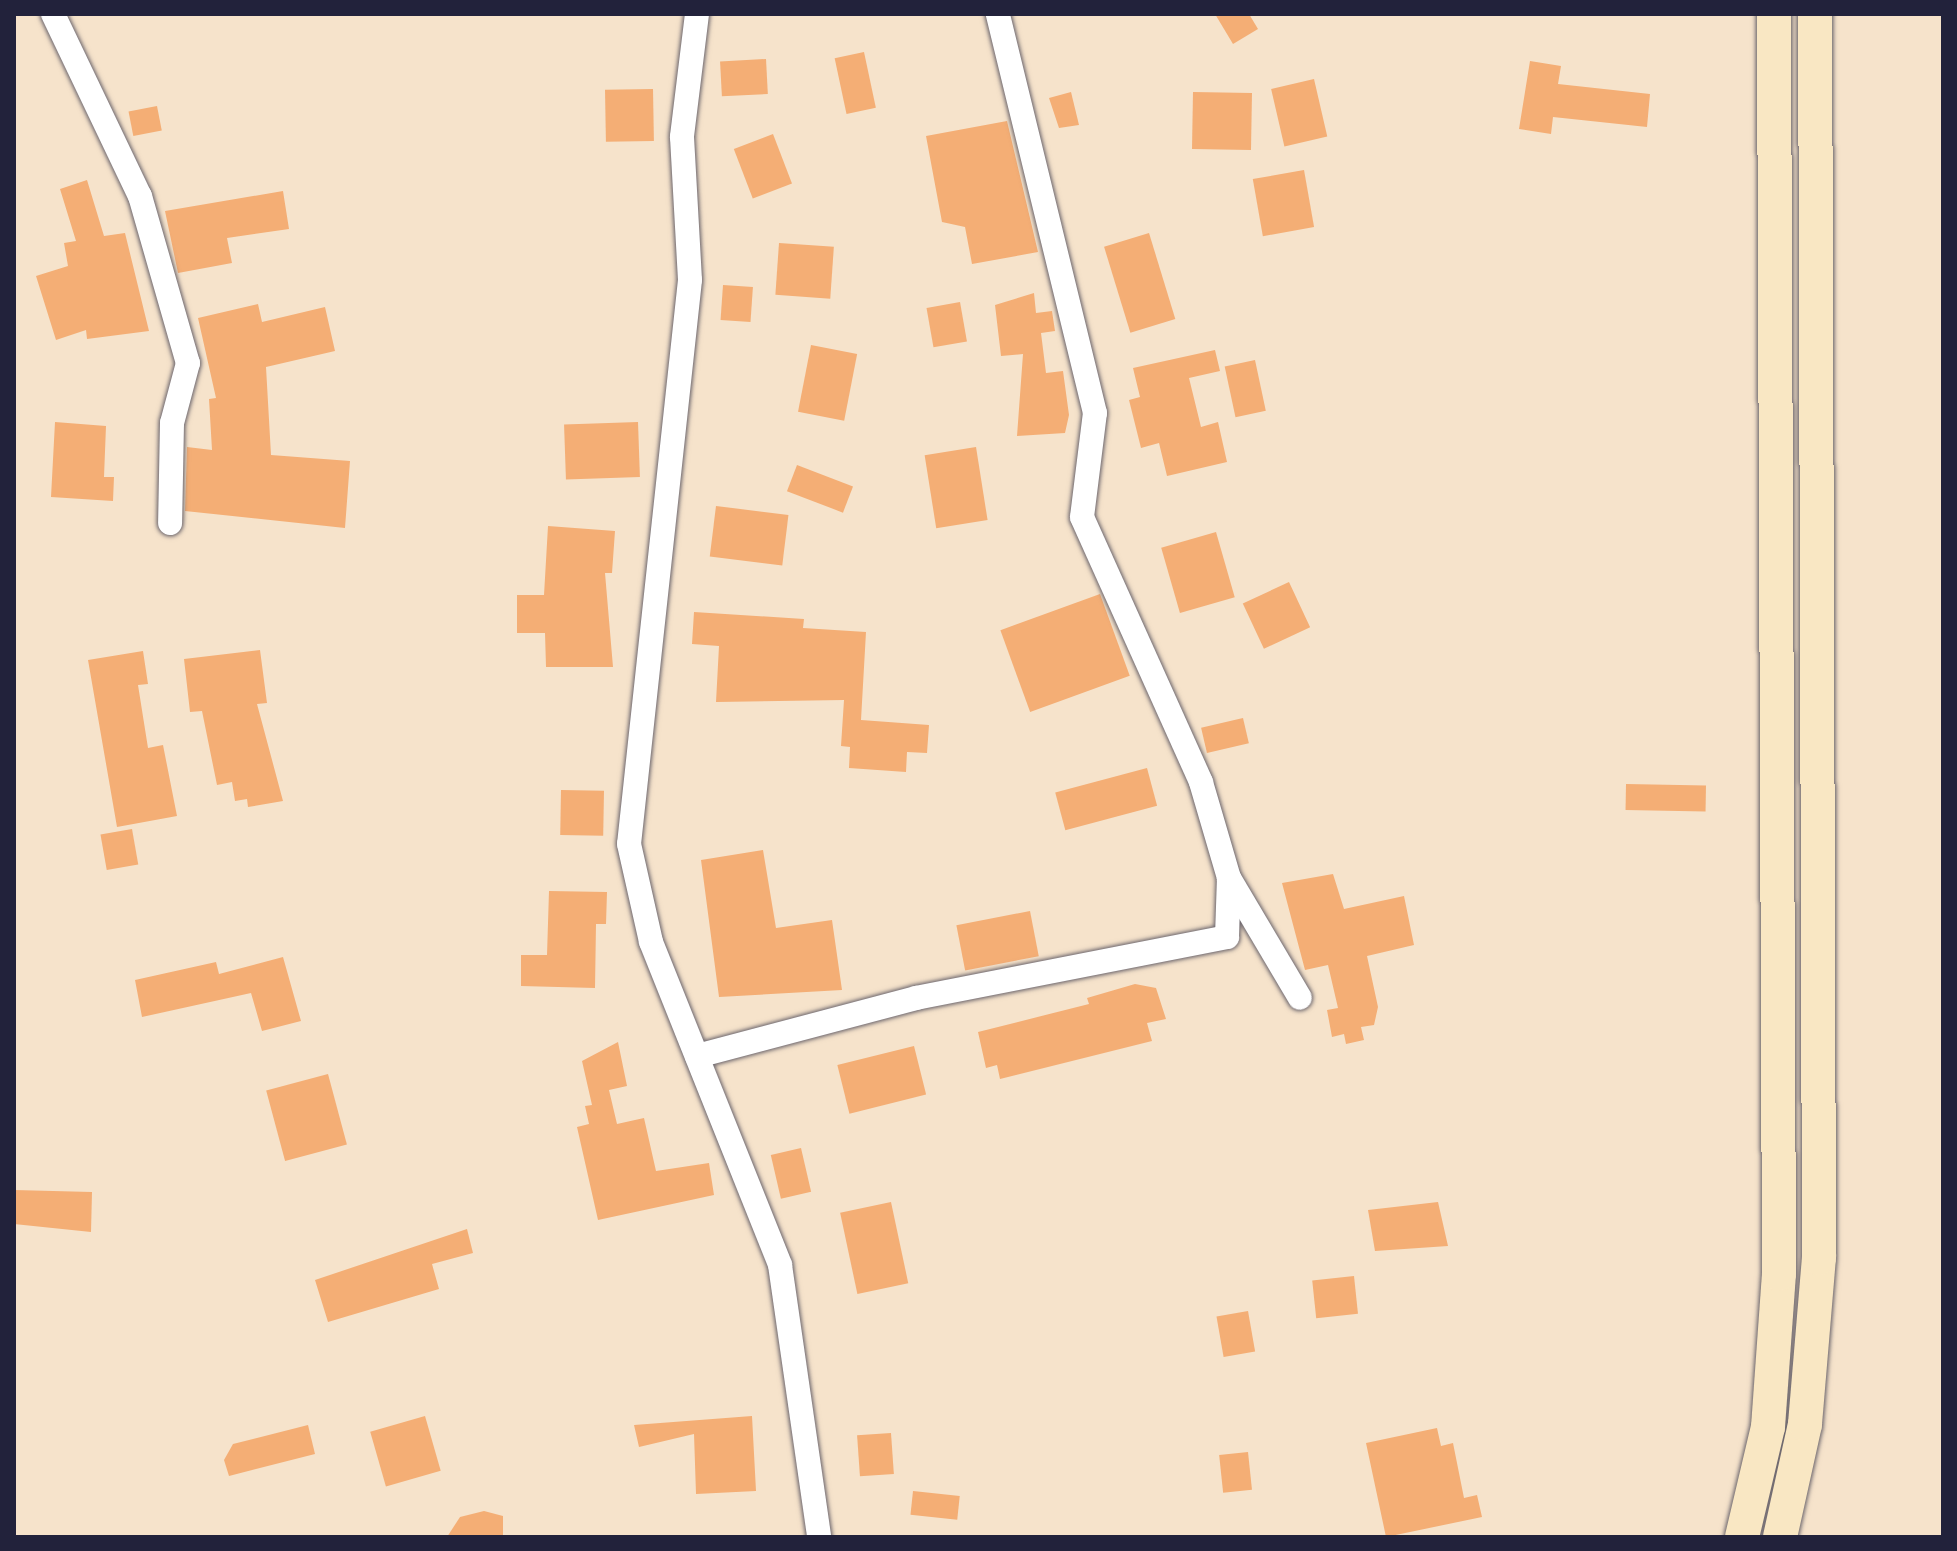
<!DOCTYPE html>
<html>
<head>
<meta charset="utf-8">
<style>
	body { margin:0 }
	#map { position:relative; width:1957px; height:1551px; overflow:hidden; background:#f6e3cb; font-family:"Balsamiq Sans",sans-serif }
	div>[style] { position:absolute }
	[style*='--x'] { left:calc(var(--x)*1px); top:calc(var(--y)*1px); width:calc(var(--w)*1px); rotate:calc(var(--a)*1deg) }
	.building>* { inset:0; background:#f4ae75; transform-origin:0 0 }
	.roads { filter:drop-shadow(0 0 2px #6c666d) drop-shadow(0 0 2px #6c666d) }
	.minor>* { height:24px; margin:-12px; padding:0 12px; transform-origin:12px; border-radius:12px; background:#fff }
	.secondary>* { height:34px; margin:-17px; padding:0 17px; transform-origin:17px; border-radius:17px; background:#f9e7c3 }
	span { translate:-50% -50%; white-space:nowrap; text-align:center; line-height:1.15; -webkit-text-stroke:6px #fcf5e5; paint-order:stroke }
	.frame { position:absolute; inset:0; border:16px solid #22223b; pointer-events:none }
</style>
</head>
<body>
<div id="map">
	<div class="building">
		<div style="clip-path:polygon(1215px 14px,1249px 14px,1258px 29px,1233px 44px)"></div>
		<div style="left:864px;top:52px;width:57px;height:30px;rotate:78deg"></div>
		<div style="left:766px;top:59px;width:35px;height:46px;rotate:87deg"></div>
		<div style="clip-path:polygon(1530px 61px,1561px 66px,1558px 84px,1650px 94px,1647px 127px,1553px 117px,1551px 134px,1519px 129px)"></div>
		<div style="left:1314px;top:79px;width:59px;height:44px;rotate:77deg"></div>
		<div style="left:653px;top:89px;width:52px;height:48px;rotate:89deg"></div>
		<div style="clip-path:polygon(1071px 92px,1079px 125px,1059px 128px,1049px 98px)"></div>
		<div style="left:1193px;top:92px;width:59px;height:57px;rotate:1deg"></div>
		<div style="left:157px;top:106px;width:25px;height:29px;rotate:79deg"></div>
		<div style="clip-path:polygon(1007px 121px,1038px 252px,972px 264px,965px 227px,942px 222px,926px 136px)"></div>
		<div style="left:773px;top:134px;width:53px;height:42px;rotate:69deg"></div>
		<div style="left:1304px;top:170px;width:58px;height:52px;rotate:80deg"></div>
		<div style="clip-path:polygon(87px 180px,104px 236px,125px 233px,149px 331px,87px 339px,86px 330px,56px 340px,36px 276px,68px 266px,64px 243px,76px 241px,60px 189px)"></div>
		<div style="clip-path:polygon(283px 191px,289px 229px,227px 238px,232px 263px,178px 273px,165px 211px)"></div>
		<div style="left:1149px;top:233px;width:90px;height:47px;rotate:73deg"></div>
		<div style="left:779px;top:243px;width:55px;height:52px;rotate:4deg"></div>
		<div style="left:723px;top:285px;width:30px;height:35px;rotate:4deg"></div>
		<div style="clip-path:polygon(1034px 293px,1036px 313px,1052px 311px,1055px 331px,1041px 333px,1046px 373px,1063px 371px,1069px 415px,1065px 433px,1017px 436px,1023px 354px,1001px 356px,995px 305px)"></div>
		<div style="left:960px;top:302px;width:40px;height:34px;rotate:80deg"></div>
		<div style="clip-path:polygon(258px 304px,262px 322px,325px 307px,335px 351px,266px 367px,271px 455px,350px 461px,345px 528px,185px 511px,187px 447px,212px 450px,209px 399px,216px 398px,198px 318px)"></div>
		<div style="left:811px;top:345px;width:47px;height:68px;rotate:11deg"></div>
		<div style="clip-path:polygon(1215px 350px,1220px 371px,1189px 378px,1201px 427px,1218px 422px,1227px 462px,1167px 476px,1159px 443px,1141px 448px,1129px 400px,1140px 397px,1133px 368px)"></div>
		<div style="left:1255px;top:360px;width:52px;height:31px;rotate:78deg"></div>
		<div style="clip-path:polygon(55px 422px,106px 426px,104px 477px,114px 477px,113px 501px,51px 497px)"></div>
		<div style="left:638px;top:422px;width:55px;height:74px;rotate:88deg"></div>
		<div style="left:976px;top:447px;width:74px;height:52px;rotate:81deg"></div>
		<div style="left:797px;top:465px;width:60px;height:28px;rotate:21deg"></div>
		<div style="left:716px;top:506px;width:73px;height:51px;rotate:7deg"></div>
		<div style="clip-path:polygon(548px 526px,615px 531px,612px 573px,605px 573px,613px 667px,546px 667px,545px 633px,517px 633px,517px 595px,544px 595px)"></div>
		<div style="left:1216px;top:532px;width:68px;height:57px;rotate:74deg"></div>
		<div style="left:1289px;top:582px;width:50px;height:51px;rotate:65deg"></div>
		<div style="left:1100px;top:594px;width:87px;height:106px;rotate:70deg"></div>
		<div style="clip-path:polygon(694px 612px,804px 619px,803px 628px,866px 632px,861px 720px,929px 725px,927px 753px,907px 752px,906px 772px,849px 768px,850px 747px,841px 746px,844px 700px,716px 702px,719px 646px,692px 644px)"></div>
		<div style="clip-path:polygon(260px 650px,267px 703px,257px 704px,283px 801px,248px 807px,247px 799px,235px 801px,232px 782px,217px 785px,202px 711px,190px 712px,184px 659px)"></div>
		<div style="clip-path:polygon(143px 651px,148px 684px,138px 685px,148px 748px,163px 745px,177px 816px,117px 827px,88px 660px)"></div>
		<div style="left:1243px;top:718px;width:26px;height:43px;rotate:77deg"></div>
		<div style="left:1147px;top:768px;width:39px;height:95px;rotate:75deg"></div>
		<div style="left:1626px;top:784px;width:80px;height:26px;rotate:1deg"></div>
		<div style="left:561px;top:790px;width:43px;height:45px;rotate:1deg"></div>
		<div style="left:132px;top:829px;width:36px;height:32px;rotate:80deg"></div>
		<div style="clip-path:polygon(763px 850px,776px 928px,832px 920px,842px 990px,719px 997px,701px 860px)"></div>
		<div style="clip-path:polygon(1333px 874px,1344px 909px,1404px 896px,1414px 945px,1367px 956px,1378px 1007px,1374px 1025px,1361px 1027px,1364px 1040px,1346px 1044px,1344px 1034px,1332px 1037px,1327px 1010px,1338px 1008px,1328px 965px,1305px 970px,1282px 883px)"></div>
		<div style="clip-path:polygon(549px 891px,607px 892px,606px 924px,596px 924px,595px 988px,521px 986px,521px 955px,547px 955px)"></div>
		<div style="left:1030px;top:911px;width:46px;height:75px;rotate:79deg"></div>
		<div style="clip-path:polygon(283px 957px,301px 1021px,262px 1031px,251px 993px,142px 1017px,135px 980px,216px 962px,219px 974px)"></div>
		<div style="clip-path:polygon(1135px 984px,1156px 988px,1166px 1019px,1147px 1023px,1152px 1041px,1000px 1079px,997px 1065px,986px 1068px,978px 1032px,1089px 1004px,1087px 998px)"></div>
		<div style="clip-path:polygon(618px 1042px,627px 1086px,609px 1090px,617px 1124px,644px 1118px,656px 1171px,709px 1163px,714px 1195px,598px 1220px,577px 1127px,589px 1124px,585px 1106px,592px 1105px,582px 1061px)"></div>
		<div style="left:914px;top:1046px;width:50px;height:79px;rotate:76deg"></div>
		<div style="left:328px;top:1074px;width:73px;height:64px;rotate:75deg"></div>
		<div style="left:801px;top:1148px;width:45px;height:31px;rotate:77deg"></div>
		<div style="clip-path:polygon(14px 1190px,92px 1192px,91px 1232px,14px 1224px)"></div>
		<div style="left:891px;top:1202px;width:83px;height:52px;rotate:78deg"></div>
		<div style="clip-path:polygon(1438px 1202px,1448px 1246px,1375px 1251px,1368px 1210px)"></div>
		<div style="clip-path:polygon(467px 1229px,473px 1253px,432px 1264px,439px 1289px,328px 1322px,315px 1280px)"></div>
		<div style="left:1354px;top:1276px;width:38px;height:42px;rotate:84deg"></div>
		<div style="left:1248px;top:1311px;width:41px;height:32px;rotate:80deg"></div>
		<div style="left:425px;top:1416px;width:57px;height:57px;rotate:74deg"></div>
		<div style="clip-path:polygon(752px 1416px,756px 1491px,696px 1494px,694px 1434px,639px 1447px,634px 1425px)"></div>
		<div style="clip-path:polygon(308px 1425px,315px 1454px,229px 1476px,224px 1460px,233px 1444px)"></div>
		<div style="clip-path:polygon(1437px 1428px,1441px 1446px,1453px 1443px,1464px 1498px,1477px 1495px,1482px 1517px,1386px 1537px,1366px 1443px)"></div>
		<div style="left:891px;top:1433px;width:41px;height:34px;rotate:86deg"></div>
		<div style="left:1248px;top:1452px;width:38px;height:29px;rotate:84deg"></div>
		<div style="left:913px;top:1491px;width:47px;height:24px;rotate:6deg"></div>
		<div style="clip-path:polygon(484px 1511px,503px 1516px,503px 1537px,447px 1537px,460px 1517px)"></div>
	</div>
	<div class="roads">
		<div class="minor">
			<div style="--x:53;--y:14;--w:202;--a:64.5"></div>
			<div style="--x:140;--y:196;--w:174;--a:74"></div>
			<div style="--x:188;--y:363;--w:62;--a:104.9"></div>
			<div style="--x:172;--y:423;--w:100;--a:91.1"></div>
			<div style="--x:697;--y:14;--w:124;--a:97"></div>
			<div style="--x:682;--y:137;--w:143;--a:86.8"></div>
			<div style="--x:690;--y:280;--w:567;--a:96.17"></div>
			<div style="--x:629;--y:844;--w:100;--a:77.3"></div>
			<div style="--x:651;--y:942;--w:348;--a:68.2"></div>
			<div style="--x:780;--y:1265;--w:275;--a:81.8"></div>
			<div style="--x:1229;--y:878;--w:139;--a:59.4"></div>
			<div style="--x:697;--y:1056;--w:227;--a:-14.8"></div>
			<div style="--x:916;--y:998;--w:317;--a:-11.1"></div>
			<div style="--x:1227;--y:937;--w:59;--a:-88.1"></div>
			<div style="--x:1229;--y:878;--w:100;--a:-106.3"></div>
			<div style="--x:1201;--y:782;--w:290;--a:-114.2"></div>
			<div style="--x:1082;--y:517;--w:105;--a:-82.9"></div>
			<div style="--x:1095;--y:413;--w:411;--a:-103.7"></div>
		</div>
		<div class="secondary">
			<div style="--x:1742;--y:1537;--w:113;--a:-76.7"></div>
			<div style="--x:1768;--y:1427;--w:153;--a:-85.9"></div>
			<div style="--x:1779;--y:1274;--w:1260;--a:-90.23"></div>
			<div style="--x:1780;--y:1537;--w:116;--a:-77.5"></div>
			<div style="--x:1805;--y:1424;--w:167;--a:-85.2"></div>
			<div style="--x:1819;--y:1258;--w:1244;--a:-90.18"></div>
		</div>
	</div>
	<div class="frame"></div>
</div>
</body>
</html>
